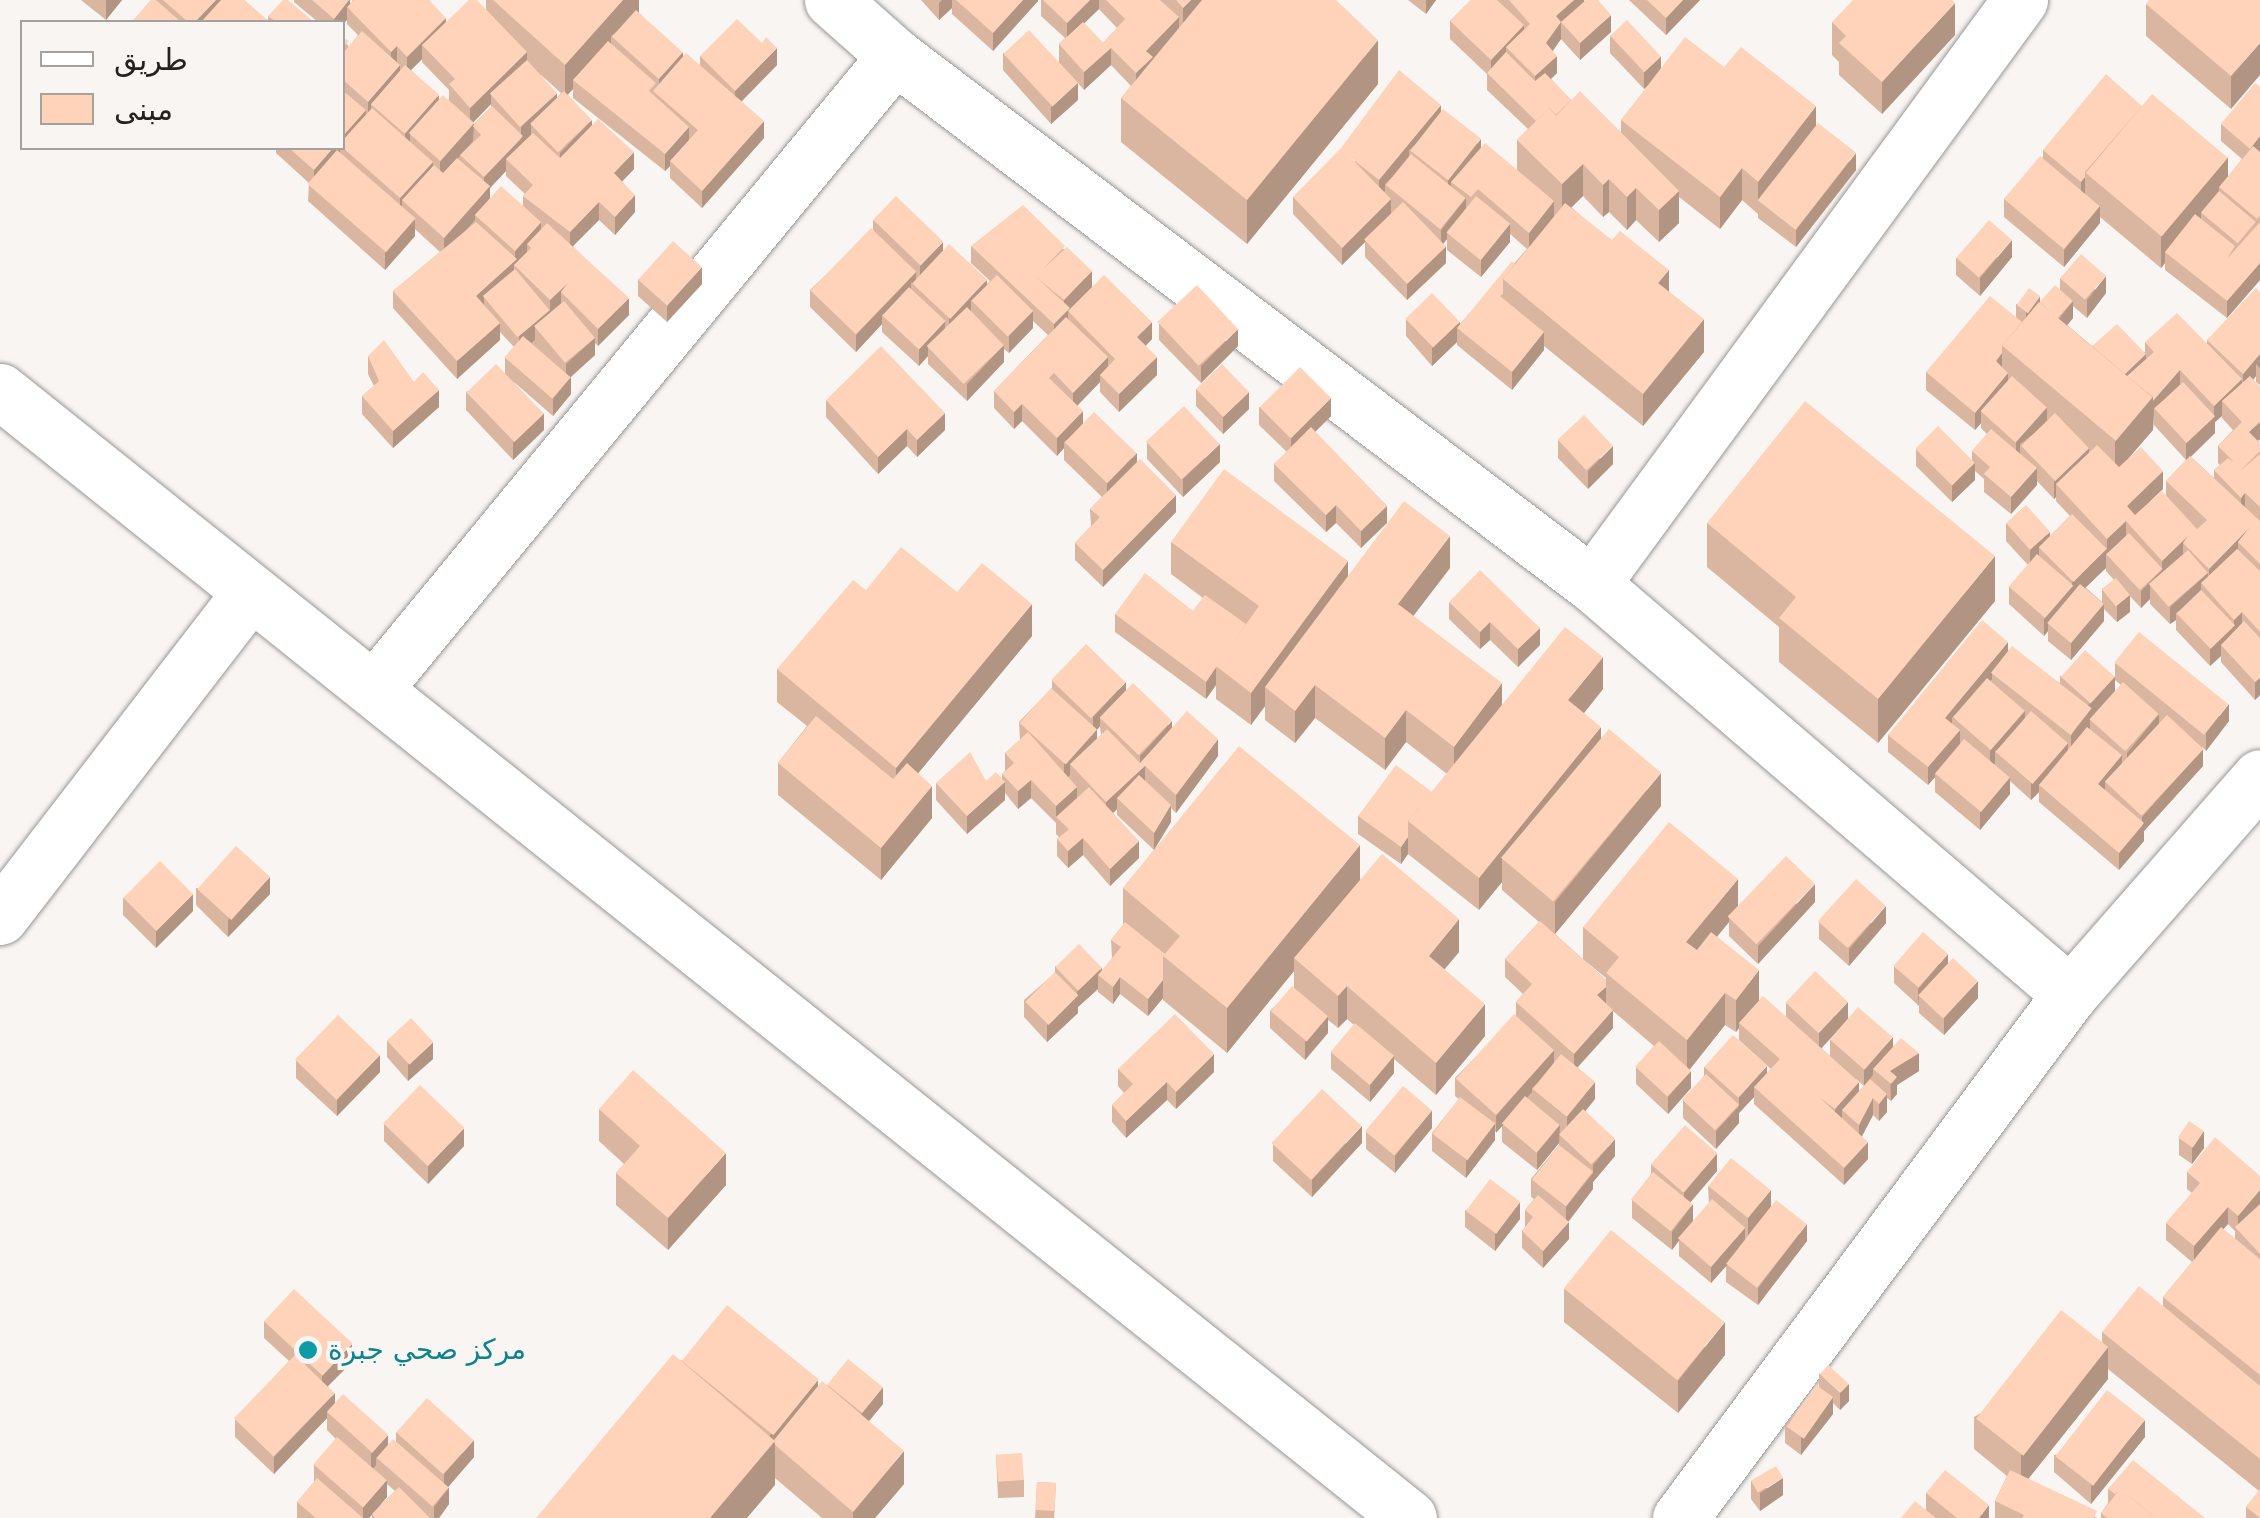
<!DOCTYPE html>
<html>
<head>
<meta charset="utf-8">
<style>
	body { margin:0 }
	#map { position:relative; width:2260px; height:1518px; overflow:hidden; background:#f9f5f3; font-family:"DejaVu Sans","Noto Sans Arabic",sans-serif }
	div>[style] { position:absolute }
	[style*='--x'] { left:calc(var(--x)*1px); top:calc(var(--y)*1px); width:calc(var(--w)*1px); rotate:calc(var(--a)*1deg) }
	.roads { filter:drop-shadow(0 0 2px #9a9795) drop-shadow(0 0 2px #9a9795) }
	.minor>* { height:55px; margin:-27.5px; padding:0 27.5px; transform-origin:27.5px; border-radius:27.5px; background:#fff }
	.tertiary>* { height:55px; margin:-27.5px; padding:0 27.5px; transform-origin:27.5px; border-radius:27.5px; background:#fff }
	.wall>* { inset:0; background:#dab59f; transform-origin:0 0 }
	.shaded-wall>* { inset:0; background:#b29482 }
	.building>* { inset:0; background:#fed3b9; transform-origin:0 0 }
	.dots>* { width:28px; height:28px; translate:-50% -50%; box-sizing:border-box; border:5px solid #f9f5f3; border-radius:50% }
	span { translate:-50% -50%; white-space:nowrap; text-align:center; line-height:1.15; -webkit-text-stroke:8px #f9f5f3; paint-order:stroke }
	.culture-label { font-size:28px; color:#0d838f }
	.left { translate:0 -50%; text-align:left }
	.legend { position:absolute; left:20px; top:20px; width:325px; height:130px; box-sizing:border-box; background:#f9f5f3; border:2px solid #a4a19f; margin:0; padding:12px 18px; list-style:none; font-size:30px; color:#242322 }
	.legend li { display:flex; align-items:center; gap:20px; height:50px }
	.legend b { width:50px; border:2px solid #a4a19f }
</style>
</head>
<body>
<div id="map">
	<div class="roads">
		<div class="minor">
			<div style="--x:832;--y:0;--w:84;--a:41.6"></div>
			<div style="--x:895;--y:56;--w:874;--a:37.15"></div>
			<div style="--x:1592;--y:584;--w:630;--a:40.62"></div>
			<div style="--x:1592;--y:584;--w:724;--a:-53.76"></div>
			<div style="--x:374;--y:689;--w:820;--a:-50.54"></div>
			<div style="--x:0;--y:917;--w:410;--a:-52.4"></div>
			<div style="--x:1680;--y:1518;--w:653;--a:-53.34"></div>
			<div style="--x:2070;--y:994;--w:288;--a:-48.8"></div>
		</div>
		<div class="tertiary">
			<div style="--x:0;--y:391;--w:1804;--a:38.65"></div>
		</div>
	</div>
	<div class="wall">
		<div style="clip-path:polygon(81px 0,122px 0,106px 20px)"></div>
		<div style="clip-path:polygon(151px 0,244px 0,268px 21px,268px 16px,314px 22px,132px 22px)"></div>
		<div style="clip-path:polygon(evenodd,294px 0,350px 0,350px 4px,353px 1px,352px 0,429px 0,446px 22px,486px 10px,486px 0,639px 0,639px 13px,683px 56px,700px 65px,700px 56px,777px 65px,741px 102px,764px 138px,702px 208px,670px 178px,670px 166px,665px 171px,573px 98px,573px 89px,568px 95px,592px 125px,634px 169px,622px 181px,635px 212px,615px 235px,599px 220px,573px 246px,629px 315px,598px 346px,595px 343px,595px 355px,571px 377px,571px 394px,553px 416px,514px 382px,544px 430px,513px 460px,466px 410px,466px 392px,505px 373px,505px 357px,514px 347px,500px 332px,500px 340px,457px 379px,393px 308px,393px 291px,440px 252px,415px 229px,415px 236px,385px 270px,308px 201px,309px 183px,276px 153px,276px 148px,342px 148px,342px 37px,349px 47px,358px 35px,347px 24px,347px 20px,342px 22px,318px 22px,294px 2px,294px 0,422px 59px,422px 62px,449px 90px,449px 100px,439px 99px,411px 70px,422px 59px,294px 0,540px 74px,561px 93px,557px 98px,540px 74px,294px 0,491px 104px,491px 107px,474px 124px,473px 122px,491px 104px,294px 0,506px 171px,506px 176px,525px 194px,523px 196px,523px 206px,490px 199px,490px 188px,506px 171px)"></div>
		<div style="clip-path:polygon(921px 0,1038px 0,1038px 1px,993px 51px,952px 14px,952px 8px,939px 20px)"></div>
		<div style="clip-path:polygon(evenodd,1041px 0,1336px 0,1378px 84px,1247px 244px,1121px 142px,1121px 98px,1131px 86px,1111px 65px,1084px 90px,1078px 83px,1078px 100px,1051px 124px,1003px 70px,1003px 53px,1059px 62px,1059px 44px,1065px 38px,1041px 16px,1041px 0,1099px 9px,1117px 28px,1103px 43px,1084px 23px,1099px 9px)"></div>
		<div style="clip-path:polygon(1408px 0,1436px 0,1426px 14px)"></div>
		<div style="clip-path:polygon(1471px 0,1584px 0,1611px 32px,1580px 60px,1561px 39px,1553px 51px,1557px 73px,1551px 79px,1571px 100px,1621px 132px,1621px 120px,1649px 85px,1644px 89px,1610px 53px,1610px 36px,1661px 68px,1724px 67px,1816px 126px,1856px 170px,1796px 247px,1758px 218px,1758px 214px,1742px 200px,1720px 229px,1679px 197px,1679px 223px,1659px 242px,1636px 220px,1627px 230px,1609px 212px,1603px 217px,1583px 196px,1571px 207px,1669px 291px,1704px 352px,1643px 426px,1544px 346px,1544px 350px,1512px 390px,1457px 345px,1457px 342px,1432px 366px,1406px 336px,1406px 319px,1460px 324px,1527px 249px,1510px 234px,1510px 242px,1481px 277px,1447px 250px,1447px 239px,1443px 243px,1446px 263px,1407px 300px,1365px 257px,1365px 242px,1342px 265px,1293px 214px,1293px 197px,1441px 111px,1481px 147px,1517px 170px,1517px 140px,1528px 129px,1487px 90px,1487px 74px,1450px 39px,1450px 21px)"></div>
		<div style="clip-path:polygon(1629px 0,1700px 0,1666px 35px)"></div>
		<div style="clip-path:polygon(2260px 0,2231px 109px,2146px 36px,2146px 4px)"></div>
		<div style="clip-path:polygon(1832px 22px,1955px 35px,1882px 114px,1839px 75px,1839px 62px,1832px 55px)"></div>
		<div style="clip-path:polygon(2260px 87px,2260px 280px,2227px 318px,2165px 270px,2165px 263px,2161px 268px,2100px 217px,2100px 223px,2064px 267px,2004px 217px,2004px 199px,2043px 157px,2043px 150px,2142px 106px,2228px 177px,2242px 159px,2221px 141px,2221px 124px)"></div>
		<div style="clip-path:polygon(873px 220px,943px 250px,987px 284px,990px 281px,971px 263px,971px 246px,1065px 249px,1092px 287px,1152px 339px,1145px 346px,1157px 375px,1119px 412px,1100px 392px,1100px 382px,1077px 406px,1083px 424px,1137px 462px,1176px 512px,1103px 587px,1075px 560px,1075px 543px,1091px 526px,1090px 509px,1102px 497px,1064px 460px,1064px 448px,1057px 456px,1022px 421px,1014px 429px,994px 408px,994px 391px,1048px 335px,1033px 321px,1033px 328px,1009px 353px,1004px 349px,1004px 362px,967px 401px,928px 364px,928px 356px,919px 366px,882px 332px,882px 324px,856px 352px,810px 307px,810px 290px,873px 230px)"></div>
		<div style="clip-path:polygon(2012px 257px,1980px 296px,1956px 275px,1956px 258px)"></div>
		<div style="clip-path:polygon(evenodd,2060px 278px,2106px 293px,2087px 318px,2073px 306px,2073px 318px,2067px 325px,2092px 346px,2145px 352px,2145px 342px,2207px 344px,2207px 340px,2260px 292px,2260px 385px,2256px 382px,2256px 376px,2253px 380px,2260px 387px,2260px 439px,2258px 441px,2260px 443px,2260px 695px,2255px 700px,2221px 662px,2221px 656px,2210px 666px,2176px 630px,2176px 620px,2170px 624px,2150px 604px,2150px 599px,2141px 608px,2130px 596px,2130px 612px,2117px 622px,2104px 609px,2104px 621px,2071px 660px,2048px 641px,2048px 631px,2044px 636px,2009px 604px,2009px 587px,2028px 565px,2006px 541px,2006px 523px,2050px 536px,2070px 516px,2056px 501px,2056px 497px,2054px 499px,2037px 481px,2037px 485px,2011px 514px,1984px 492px,1984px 479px,1975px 471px,1975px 480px,1952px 502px,1916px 466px,1916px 449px,1972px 460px,1972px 451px,1987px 434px,1981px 428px,1981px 423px,1975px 430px,1926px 390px,1926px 372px,2016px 317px,2016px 304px,2040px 303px,2060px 290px,2060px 278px,2154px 416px,2154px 425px,2186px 460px,2166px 481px,2166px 496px,2149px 502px,2163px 489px,2129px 457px,2153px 430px,2154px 416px,2060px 278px,2222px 416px,2222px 418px,2233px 430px,2218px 446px,2218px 463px,2220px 465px,2214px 470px,2214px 478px,2191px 457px,2215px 433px,2215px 422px,2222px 416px,2060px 278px,2106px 568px,2106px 571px,2114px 580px,2102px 589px,2102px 602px,2085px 587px,2106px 568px)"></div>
		<div style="clip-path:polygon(638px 279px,702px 284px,667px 322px,638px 296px)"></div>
		<div style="clip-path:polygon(1159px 323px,1238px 346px,1201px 383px,1159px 340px)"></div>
		<div style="clip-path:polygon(368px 356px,414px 382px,439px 407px,393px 448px,362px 414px,362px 396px,374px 386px,368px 374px)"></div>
		<div style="clip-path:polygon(1196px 389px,1249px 409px,1223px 434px,1196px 406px)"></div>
		<div style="clip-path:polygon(826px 400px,945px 430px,917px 457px,907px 446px,878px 474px,826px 417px)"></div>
		<div style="clip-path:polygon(1259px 407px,1331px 416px,1315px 432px,1387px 506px,1361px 548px,1336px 523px,1326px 532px,1274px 481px,1274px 464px,1287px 452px,1259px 425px)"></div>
		<div style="clip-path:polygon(1558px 440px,1613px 464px,1588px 489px,1558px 458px)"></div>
		<div style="clip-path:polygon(1147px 442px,1220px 462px,1183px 497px,1147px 459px)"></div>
		<div style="clip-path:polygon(1707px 523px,1995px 601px,1878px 743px,1779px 662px,1779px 627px,1707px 567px)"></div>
		<div style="clip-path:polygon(evenodd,1171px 542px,1348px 576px,1450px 568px,1413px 616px,1502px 705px,1603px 689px,1584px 713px,1601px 738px,1661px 806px,1555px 934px,1606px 980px,1606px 978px,1583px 959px,1583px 927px,1738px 908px,1815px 902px,1758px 964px,1729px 936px,1729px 922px,1717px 936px,1759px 1000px,1786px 1017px,1786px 1003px,1848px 1019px,1893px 1048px,1919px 1071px,1897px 1085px,1897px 1094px,1891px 1101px,1887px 1098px,1887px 1112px,1879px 1121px,1873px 1115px,1862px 1136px,1868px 1159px,1844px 1185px,1754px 1104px,1754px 1097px,1739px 1113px,1739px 1123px,1716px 1149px,1683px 1118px,1683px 1100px,1704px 1076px,1704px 1067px,1767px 1073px,1771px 1069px,1739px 1040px,1739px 1028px,1736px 1032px,1725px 1025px,1689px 1069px,1691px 1088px,1668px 1114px,1636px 1084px,1636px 1067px,1654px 1046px,1613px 1011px,1613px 1028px,1578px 1067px,1595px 1099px,1585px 1111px,1615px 1156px,1593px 1182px,1593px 1189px,1568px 1221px,1569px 1239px,1543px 1268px,1522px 1248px,1522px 1231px,1525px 1227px,1525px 1210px,1534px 1199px,1531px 1197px,1531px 1179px,1559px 1145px,1559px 1143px,1537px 1170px,1502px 1142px,1502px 1126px,1495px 1132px,1495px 1140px,1466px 1178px,1432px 1151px,1432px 1133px,1459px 1099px,1455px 1096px,1455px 1078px,1516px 1016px,1516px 1002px,1523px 994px,1505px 977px,1505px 959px,1539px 922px,1502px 890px,1502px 882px,1479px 910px,1408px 854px,1401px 864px,1358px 834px,1358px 816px,1432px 792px,1447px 774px,1406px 742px,1385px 770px,1315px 718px,1295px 743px,1265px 720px,1265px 706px,1251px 725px,1216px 699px,1216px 685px,1206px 699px,1115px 632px,1115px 614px,1193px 611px,1203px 598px,1171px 574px,1171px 542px,1844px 1024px,1830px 1039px,1830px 1056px,1821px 1048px,1844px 1024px,1171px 542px,1856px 1079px,1864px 1086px,1859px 1091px,1856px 1079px)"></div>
		<div style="clip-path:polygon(957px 592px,1032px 636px,918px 773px,932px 818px,881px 880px,778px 795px,778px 763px,807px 726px,777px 702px,777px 669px)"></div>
		<div style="clip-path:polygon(1449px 602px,1540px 645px,1518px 667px,1490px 640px,1480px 649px,1449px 619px)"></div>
		<div style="clip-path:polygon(evenodd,2008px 650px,2060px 683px,2060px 676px,2115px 677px,2115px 663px,2229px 721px,2206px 751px,2202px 747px,2203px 766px,2144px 831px,2144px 841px,2119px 870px,2039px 802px,2039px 792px,2031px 800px,2010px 781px,2010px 794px,1980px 830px,1935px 792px,1935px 777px,1928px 785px,1888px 752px,1888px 735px,2008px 650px,2115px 680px,2121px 685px,2115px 692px,2115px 680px)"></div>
		<div style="clip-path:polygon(evenodd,1052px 680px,1126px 690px,1172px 728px,1218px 756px,1176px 813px,1171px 808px,1171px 822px,1155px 848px,1360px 879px,1459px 952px,1444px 969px,1485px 1036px,1436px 1095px,1394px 1059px,1394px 1073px,1370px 1102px,1331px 1069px,1331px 1052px,1354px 1025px,1347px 1019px,1338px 1028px,1328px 1020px,1328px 1033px,1305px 1060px,1270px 1028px,1270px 1011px,1294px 987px,1294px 971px,1227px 1053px,1163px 1000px,1163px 998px,1148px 1016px,1120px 994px,1113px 1004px,1098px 992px,1098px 989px,1078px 1007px,1078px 1013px,1047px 1042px,1024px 1017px,1024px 1000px,1055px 973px,1055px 966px,1102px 971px,1112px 958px,1111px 940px,1123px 925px,1123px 888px,1154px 850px,1117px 815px,1117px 809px,1113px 813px,1139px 858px,1110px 886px,1083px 855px,1068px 868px,1057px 856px,1057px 839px,1059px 837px,1056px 834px,1056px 823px,1031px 798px,1018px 809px,1005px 793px,1005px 800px,967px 834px,936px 800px,936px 783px,1002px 780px,1002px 774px,1005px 771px,1005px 753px,1020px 740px,1019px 722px,1052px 688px,1052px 680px,1100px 726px,1101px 735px,1097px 739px,1097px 730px,1100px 726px)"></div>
		<div style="clip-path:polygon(196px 888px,270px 894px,228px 937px,196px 905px)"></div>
		<div style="clip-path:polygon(123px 898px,193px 911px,156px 948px,123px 915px)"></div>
		<div style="clip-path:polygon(1819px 922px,1886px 923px,1849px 966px,1819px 939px)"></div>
		<div style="clip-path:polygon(1948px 963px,1978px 998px,1944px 1035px,1919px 1013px,1919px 1006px,1894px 983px,1894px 966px)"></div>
		<div style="clip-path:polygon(387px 1040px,433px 1059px,408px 1081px,387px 1057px)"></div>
		<div style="clip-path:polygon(296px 1061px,380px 1072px,337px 1116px,296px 1078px)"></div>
		<div style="clip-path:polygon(1118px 1069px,1214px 1072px,1176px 1109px,1167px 1100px,1126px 1138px,1112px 1122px,1112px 1105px,1124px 1093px,1118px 1086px)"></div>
		<div style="clip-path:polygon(599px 1109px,726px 1185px,668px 1250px,616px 1205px,616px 1173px,624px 1164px,599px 1141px)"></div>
		<div style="clip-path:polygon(384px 1124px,464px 1146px,428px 1184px,384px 1141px)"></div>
		<div style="clip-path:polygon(1432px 1128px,1395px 1173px,1366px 1149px,1366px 1132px)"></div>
		<div style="clip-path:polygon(2179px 1138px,2204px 1148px,2192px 1164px,2179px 1155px)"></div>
		<div style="clip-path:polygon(1362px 1143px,1312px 1197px,1273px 1161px,1273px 1144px)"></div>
		<div style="clip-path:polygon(1651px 1164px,1717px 1171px,1690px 1202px,1693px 1222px,1709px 1204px,1708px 1186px,1771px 1206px,1807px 1241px,1758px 1305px,1726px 1282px,1726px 1266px,1711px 1283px,1679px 1256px,1679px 1240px,1672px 1250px,1632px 1218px,1632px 1200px,1651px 1174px)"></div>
		<div style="clip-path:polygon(evenodd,2187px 1172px,2260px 1176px,2260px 1518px,2246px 1518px,2246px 1507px,2259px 1491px,2108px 1369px,2108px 1379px,2028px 1479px,2097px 1518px,1995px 1518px,1995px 1501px,2007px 1476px,1974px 1449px,1974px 1417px,2102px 1342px,2102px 1332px,2163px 1306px,2163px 1297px,2192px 1262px,2166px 1240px,2166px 1223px,2192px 1193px,2187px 1189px,2187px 1172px,2228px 1224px,2235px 1231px,2235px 1239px,2223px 1229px,2228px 1224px)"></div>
		<div style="clip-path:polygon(1465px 1210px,1520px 1219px,1495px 1251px,1465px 1227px)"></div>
		<div style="clip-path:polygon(1564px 1289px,1725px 1355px,1678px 1413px,1564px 1322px)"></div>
		<div style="clip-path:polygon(evenodd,264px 1321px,352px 1362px,328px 1386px,335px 1403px,388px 1445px,396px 1442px,396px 1432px,474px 1457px,448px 1486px,449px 1504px,439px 1518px,372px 1518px,372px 1515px,369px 1518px,297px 1518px,297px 1502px,314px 1482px,314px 1465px,336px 1439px,327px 1430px,327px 1418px,274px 1474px,235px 1437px,235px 1420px,289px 1361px,264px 1338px,264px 1321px,387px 1484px,395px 1491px,378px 1508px,387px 1497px,387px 1484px)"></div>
		<div style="clip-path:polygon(680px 1360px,818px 1387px,827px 1385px,883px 1404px,869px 1421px,904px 1484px,875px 1518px,822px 1518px,775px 1478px,775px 1485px)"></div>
		<div style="clip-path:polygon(1819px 1373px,1849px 1401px,1840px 1410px,1833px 1403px,1833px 1414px,1801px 1455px,1785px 1443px,1785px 1426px,1819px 1387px)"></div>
		<div style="clip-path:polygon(2145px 1437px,2091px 1504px,2054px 1472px,2054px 1455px)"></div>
		<div style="clip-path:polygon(996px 1454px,1024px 1480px,1024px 1497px,998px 1498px)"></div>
		<div style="clip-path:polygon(1751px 1481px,1783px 1495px,1760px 1511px,1751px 1499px)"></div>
		<div style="left:1037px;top:1482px;width:19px;height:36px;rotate:3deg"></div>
		<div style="clip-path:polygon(2108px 1489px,2205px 1518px,2101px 1518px,2101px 1513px,2108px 1503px)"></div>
		<div style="clip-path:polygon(1926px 1493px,1989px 1518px,1901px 1518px,1926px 1510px)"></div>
	</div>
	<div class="shaded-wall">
		<div style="clip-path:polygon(106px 0,122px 0,106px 20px)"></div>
		<div style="clip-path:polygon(216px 0,232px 0,211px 22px,195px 22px)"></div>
		<div style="clip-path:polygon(349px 0,350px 0,350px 10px,347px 7px,347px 20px,342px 25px,342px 22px,334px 22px,334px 19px)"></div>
		<div style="clip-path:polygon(623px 0,639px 0,639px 15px,611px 36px,611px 47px,573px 80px,573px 89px,565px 97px,565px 65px)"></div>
		<div style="clip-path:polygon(942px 0,952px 0,952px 8px,939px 20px,939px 3px)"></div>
		<div style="clip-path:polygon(1023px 0,1038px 0,1038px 1px,993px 51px,993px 33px)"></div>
		<div style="clip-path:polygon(1090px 0,1099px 0,1099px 9px,1067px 40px,1067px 23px)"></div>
		<div style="clip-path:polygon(1191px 0,1207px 0,1183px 25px,1183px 8px)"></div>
		<div style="clip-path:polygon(1426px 0,1436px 0,1426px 14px)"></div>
		<div style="clip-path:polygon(1574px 0,1584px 0,1584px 8px,1561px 22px,1561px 39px,1546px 60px,1546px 43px,1556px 16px)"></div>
		<div style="clip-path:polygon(1683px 0,1700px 0,1666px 35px,1666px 18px)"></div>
		<div style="clip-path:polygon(1955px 3px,1955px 35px,1882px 114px,1882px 82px)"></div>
		<div style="clip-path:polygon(1611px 15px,1611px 32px,1580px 60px,1580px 43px)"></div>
		<div style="clip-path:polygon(1179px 17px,1179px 34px,1136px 91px,1136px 73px,1146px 51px)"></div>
		<div style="clip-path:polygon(446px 18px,446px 35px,422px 45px,422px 59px,407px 74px,407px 57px)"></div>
		<div style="clip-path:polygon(1524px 25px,1524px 42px,1506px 47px,1506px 61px,1491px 78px,1491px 60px)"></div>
		<div style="clip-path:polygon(1378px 40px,1378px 84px,1247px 244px,1247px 200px)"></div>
		<div style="clip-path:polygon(2260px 43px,2260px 75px,2231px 109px,2231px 76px)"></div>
		<div style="clip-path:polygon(397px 46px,397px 63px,391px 69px,391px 52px)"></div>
		<div style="clip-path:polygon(777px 48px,777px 65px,735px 108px,735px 91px)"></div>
		<div style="clip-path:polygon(1111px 48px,1111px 65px,1084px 90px,1084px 72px)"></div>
		<div style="clip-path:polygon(527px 52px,527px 69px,491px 95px,491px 104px,470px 126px,470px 108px)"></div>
		<div style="clip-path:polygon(683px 52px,683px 69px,659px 96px,659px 79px)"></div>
		<div style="clip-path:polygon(1557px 56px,1557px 73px,1535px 94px,1535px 76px)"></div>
		<div style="clip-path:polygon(1661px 56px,1661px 73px,1644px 89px,1644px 72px)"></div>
		<div style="clip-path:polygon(400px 65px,400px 83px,371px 104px,371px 115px,368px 119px,368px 102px)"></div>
		<div style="clip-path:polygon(1078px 83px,1078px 100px,1051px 124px,1051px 107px)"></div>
		<div style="clip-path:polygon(557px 93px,557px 110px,531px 124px,531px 135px,506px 159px,506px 171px,490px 188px,490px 203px,475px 215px,475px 220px,444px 255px,444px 238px,484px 193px,484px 177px,521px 139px,521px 127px)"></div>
		<div style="clip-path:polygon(439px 95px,439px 112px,410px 134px,410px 145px,405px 150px,405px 133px)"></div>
		<div style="clip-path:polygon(1441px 105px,1441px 122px,1409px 150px,1409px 161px,1385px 184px,1385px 191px,1379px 197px,1379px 180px)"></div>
		<div style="clip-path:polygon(1816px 106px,1816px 139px,1758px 201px,1758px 182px)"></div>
		<div style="clip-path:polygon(366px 110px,366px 127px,342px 147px,342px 137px)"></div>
		<div style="clip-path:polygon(592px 120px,592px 138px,560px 170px,560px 153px)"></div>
		<div style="clip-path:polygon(764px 121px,764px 138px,702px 208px,702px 191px)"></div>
		<div style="clip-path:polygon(474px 123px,473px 141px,440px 179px,440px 162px)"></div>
		<div style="clip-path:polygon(689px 127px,689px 144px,670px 161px,670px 166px,665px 171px,665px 154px)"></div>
		<div style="clip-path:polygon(2260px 136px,2260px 154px,2250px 149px)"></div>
		<div style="clip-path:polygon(1481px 139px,1481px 156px,1451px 182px,1451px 193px,1448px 197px,1448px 180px)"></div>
		<div style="clip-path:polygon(333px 148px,340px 148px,340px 158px,314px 187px,314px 170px)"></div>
		<div style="clip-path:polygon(634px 152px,634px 169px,614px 190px,614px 173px)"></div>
		<div style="clip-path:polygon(1856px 153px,1856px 170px,1796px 247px,1796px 230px)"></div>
		<div style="clip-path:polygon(2228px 157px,2228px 189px,2219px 187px,2219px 200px,2201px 212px,2201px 221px,2165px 252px,2165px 263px,2161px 268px,2161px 235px)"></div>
		<div style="clip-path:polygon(433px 162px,433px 179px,402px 200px,402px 213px,400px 215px,400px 198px)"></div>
		<div style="clip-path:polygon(1583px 164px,1583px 196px,1562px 217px,1562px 184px)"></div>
		<div style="clip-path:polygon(1742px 168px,1742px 200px,1720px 229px,1720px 197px)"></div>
		<div style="clip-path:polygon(2085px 177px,2085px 194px,2081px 199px,2081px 182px)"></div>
		<div style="clip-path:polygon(1609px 179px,1609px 212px,1603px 217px,1603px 185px)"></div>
		<div style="clip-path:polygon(1636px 188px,1636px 220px,1627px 230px,1627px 197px)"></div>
		<div style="clip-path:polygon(1679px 191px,1679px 223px,1659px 242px,1659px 210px)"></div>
		<div style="clip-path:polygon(635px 195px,635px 212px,615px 235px,615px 217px)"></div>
		<div style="clip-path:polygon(1466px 198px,1466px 215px,1447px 233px,1447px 239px,1441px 247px,1441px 230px)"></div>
		<div style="clip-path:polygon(1391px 199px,1391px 216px,1342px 265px,1342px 248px)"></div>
		<div style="clip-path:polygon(1554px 201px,1554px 218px,1529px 250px,1529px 233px)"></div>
		<div style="clip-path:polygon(599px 202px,599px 220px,570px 249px,570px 232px)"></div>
		<div style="clip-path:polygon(2100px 206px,2100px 223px,2064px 267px,2064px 250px)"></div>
		<div style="clip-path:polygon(415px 219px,415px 236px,385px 270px,385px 253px)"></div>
		<div style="clip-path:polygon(541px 222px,541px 240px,531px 248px,527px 244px,527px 255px,514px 265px,514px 278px,484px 297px,484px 305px,476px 296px,515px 260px,515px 251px)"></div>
		<div style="clip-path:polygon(1510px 224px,1510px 242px,1481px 277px,1481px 260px)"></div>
		<div style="clip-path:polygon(2012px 240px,2012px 257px,1980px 296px,1980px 278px)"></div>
		<div style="clip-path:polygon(943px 242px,943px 259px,920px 283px,920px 266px)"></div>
		<div style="clip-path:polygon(1446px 246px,1446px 263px,1407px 300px,1407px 283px)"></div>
		<div style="clip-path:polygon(2260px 263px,2260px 280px,2227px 318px,2227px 301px)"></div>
		<div style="clip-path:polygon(702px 267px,702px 284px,667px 322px,667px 305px)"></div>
		<div style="clip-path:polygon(1669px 270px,1669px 302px,1658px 283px)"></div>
		<div style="clip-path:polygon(1092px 271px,1092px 289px,1068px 313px,1068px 327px,1054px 341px,1054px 324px,1064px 313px,1064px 300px)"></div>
		<div style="clip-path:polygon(916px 272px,916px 287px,911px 282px,911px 295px,882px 315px,882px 324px,856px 352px,856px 335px)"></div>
		<div style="clip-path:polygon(2106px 276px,2106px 293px,2087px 318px,2087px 300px)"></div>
		<div style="clip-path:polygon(987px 280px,987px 297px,971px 300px,971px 313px,949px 335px,949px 318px)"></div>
		<div style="clip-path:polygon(568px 283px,561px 292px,561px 307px,550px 318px,550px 300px)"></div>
		<div style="clip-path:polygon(2040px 296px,2040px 314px,2026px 325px,2026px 313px)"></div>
		<div style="clip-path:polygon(629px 298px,629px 315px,598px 346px,598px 329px)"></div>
		<div style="clip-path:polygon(2073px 301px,2073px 318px,2058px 337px,2058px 320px)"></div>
		<div style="clip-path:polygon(550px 310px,550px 327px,535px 327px,535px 340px,519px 353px,519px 336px)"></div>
		<div style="clip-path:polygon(1033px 311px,1033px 328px,1009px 353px,1009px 336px)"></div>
		<div style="clip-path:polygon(1704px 319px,1704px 352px,1643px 426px,1643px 394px)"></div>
		<div style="clip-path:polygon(945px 321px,945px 338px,928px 347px,928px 356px,919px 366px,919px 349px)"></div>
		<div style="clip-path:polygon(1152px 322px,1152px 339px,1137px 355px,1137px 337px)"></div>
		<div style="clip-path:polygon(1460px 322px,1460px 331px,1457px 328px,1457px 342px,1432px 366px,1432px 348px)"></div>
		<div style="clip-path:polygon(500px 323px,500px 340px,457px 379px,457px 361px)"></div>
		<div style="clip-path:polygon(1238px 329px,1238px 346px,1201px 383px,1201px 366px)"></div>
		<div style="clip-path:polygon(1544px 332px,1544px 350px,1512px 390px,1512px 372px)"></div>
		<div style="clip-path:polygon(595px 338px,595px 355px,566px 381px,566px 364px)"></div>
		<div style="clip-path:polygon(1004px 345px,1004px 362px,967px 401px,967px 384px)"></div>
		<div style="clip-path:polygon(2002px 353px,2002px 371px,1996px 361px)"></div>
		<div style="clip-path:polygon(2146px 354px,2146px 371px,2121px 378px)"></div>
		<div style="clip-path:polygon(2260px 354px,2260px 368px,2256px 364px,2256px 376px,2243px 392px,2243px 374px)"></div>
		<div style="clip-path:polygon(1108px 357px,1108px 374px,1100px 375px,1100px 382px,1073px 410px,1073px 393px)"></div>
		<div style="clip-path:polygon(1157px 357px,1157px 375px,1119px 412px,1119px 394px)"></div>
		<div style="clip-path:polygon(2180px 370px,2180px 387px,2154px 408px,2153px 430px,2115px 474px,2115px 442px,2153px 397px)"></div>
		<div style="clip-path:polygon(2008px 373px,2008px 391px,1981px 411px,1981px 423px,1975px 430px,1975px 413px)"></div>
		<div style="clip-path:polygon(571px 377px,571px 394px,553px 416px,553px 399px)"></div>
		<div style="clip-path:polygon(2242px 379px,2242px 396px,2222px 401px,2222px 416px,2215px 422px,2215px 433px,2186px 461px,2186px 443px,2214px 417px,2214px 406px)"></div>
		<div style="clip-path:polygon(439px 390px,439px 407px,393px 448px,393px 431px)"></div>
		<div style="clip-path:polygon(1249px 392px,1249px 409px,1223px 434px,1223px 417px)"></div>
		<div style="clip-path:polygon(1331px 398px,1331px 416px,1291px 456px,1291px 438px)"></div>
		<div style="clip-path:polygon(1022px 404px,1022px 421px,1014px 429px,1014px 412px)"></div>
		<div style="clip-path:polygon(2047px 407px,2047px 424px,2020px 444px,2020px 455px,2016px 459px,2016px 442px)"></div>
		<div style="clip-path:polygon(1083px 411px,1083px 429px,1064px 442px,1064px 448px,1057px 456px,1057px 438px)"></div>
		<div style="clip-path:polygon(544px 413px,544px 430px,513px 460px,513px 442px)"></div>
		<div style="clip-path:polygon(945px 413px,945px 430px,917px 457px,917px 440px)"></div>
		<div style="clip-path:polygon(2260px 422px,2260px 439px,2249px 449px,2249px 432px)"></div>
		<div style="clip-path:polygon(907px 429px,907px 446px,878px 474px,878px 457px)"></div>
		<div style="clip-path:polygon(1220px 444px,1220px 462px,1183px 497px,1183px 479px)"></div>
		<div style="clip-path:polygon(1613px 446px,1613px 464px,1588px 489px,1588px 471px)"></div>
		<div style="clip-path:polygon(2089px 448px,2089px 466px,2056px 484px,2056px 497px,2054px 499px,2054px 482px)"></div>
		<div style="clip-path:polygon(1137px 453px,1137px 470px,1107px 501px,1107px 483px)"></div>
		<div style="clip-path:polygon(1975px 463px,1975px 480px,1952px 502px,1952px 485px)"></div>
		<div style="clip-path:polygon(2037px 468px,2037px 485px,2011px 514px,2011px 497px)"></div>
		<div style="clip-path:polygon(2163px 471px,2163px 489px,2127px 523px,2127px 506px)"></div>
		<div style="clip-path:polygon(2245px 493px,2245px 510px,2241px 516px,2241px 498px)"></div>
		<div style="clip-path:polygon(1176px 495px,1176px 512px,1103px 587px,1103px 570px)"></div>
		<div style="clip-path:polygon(1336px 505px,1336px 523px,1326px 532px,1326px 515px)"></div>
		<div style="clip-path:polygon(1387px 506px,1387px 523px,1361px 548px,1361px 531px)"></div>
		<div style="clip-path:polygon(2126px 521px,2126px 538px,2106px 554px,2106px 568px,2048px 624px,2048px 631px,2044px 636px,2044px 619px,2072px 586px,2072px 582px,2107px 549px,2107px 539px)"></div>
		<div style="clip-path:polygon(2250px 527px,2238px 542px,2238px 556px,2209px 586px,2209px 569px)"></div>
		<div style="clip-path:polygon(2050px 532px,2050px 549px,2039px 548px,2039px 559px,2030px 567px,2030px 550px)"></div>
		<div style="clip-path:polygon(1450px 536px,1450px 568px,1398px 636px,1398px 604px)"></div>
		<div style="clip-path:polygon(2188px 536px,2183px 543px,2183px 558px,2150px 586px,2150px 599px,2141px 608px,2141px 591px,2162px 570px,2162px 561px)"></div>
		<div style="clip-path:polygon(1995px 556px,1995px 601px,1878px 743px,1878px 699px)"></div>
		<div style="clip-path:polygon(1348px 561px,1348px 593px,1265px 687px,1265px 706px,1251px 725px,1251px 693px)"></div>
		<div style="clip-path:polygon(2208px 573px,2208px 590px,2201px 583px,2201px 597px,2176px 613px,2176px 620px,2170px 624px,2170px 607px)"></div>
		<div style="clip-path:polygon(2130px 595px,2130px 612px,2117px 622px,2117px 605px)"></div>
		<div style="clip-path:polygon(1032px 604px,1032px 636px,896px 800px,896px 768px)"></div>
		<div style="clip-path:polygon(2104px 604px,2104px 621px,2071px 660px,2071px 643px)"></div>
		<div style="clip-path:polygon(2242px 612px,2242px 630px,2221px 645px,2221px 656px,2210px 666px,2210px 649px,2234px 626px,2234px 620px)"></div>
		<div style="clip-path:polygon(1490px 622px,1490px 640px,1480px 649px,1480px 632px)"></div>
		<div style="clip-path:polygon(1540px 628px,1540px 645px,1518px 667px,1518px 649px)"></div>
		<div style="clip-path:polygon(2008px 642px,2008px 659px,1992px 673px,1992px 679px,1957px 721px,1952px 717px,1952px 727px,1945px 718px)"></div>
		<div style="clip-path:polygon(1603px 657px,1603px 689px,1568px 733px,1568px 700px)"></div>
		<div style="clip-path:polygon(1216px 667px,1216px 685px,1206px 699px,1206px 682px)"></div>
		<div style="clip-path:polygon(2115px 677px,2115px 694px,2090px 720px,2090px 729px,2071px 753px,2071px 736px,2089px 704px)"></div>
		<div style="clip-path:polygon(2260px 678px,2260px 695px,2255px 700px,2255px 682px)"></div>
		<div style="clip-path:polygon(1126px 682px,1126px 699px,1100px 718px,1100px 726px,1097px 730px,1097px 747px,1070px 764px,1070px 775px,1064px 782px,1064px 764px,1093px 734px,1093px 717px)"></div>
		<div style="clip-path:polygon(1502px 683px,1502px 715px,1454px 780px,1454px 747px)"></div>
		<div style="clip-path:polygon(1315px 685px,1315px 718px,1295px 743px,1295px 711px)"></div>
		<div style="clip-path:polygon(2229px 704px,2229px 721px,2206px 751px,2206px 733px)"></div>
		<div style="clip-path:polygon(1406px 710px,1406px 742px,1385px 770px,1385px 738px)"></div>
		<div style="clip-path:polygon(2025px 711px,2025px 729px,1995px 751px,1995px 763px,1990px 769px,1990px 751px)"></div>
		<div style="clip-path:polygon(2159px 714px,2159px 732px,2127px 770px,2127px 753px)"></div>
		<div style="clip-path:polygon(1172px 721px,1172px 738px,1145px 768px,1145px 783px,1117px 798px,1117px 809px,1106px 820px,1106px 802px,1140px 770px,1140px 756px)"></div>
		<div style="clip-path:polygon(1601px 727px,1601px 759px,1502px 858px,1502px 882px,1479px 910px,1479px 878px)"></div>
		<div style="clip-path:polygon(1960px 730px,1960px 747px,1935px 774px,1935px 777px,1928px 785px,1928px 767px)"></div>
		<div style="clip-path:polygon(1218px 739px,1218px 756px,1176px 813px,1176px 795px)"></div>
		<div style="clip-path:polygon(2068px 743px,2068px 760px,2039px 785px,2039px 792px,2031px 800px,2031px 783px)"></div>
		<div style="clip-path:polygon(2203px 749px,2203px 766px,2144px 831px,2144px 841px,2119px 870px,2119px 853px,2142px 826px,2142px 817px)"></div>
		<div style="clip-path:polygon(2122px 755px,2122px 773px,2105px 782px,2105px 793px,2098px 784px)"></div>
		<div style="clip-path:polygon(1661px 773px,1661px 806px,1555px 934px,1555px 902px)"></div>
		<div style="clip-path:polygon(2010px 777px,2010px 794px,1980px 830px,1980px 812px)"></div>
		<div style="clip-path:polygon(1031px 780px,1031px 798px,1018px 809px,1018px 791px)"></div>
		<div style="clip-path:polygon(1005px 782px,1005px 800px,967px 834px,967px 816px)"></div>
		<div style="clip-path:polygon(932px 786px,932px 818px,881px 880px,881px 848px)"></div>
		<div style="clip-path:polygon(1077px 787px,1077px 804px,1056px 817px,1056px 824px,1056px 806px)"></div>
		<div style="clip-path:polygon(1171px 805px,1171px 822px,1154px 850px,1154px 833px)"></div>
		<div style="clip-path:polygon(1408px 837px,1408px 854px,1401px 864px,1401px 847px)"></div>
		<div style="clip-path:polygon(1083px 838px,1083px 855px,1068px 868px,1068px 851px)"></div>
		<div style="clip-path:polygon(1139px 841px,1139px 858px,1110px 886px,1110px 869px)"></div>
		<div style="clip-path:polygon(1360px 845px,1360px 890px,1294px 958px,1294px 971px,1227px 1053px,1227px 1008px)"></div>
		<div style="clip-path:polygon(270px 877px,270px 894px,228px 937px,228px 920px)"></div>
		<div style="clip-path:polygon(1738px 879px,1738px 911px,1729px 918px,1729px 922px,1686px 975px,1686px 942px)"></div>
		<div style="clip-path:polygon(1815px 884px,1815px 902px,1758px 964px,1758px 946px)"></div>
		<div style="clip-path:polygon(193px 894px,193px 911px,156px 948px,156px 931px)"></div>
		<div style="clip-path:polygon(1886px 906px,1886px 923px,1849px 966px,1849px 949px)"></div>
		<div style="clip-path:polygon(1459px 919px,1459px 952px,1429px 988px,1429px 956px)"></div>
		<div style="clip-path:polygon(1948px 954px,1948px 972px,1919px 996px,1918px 1006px,1918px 989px)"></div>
		<div style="clip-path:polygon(1102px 968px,1102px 978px,1098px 975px,1098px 989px,1078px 1007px,1078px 1013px,1047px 1042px,1047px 1025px,1077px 996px,1077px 991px)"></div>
		<div style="clip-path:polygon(1759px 970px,1759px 1002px,1739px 1023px,1739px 1028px,1736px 1032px,1736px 1000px)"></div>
		<div style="clip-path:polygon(1120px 977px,1120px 994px,1113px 1004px,1113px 987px)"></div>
		<div style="clip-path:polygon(1163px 980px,1163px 998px,1148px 1016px,1148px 999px)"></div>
		<div style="clip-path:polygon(1978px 981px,1978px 998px,1944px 1035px,1944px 1018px)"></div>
		<div style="clip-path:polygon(1347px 986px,1347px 1019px,1338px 1028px,1338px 996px)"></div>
		<div style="clip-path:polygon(1606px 987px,1606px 1004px,1597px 995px)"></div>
		<div style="clip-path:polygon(1725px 993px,1725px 1025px,1687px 1073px,1687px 1040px)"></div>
		<div style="clip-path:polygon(1848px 1002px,1848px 1019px,1819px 1051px,1819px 1033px)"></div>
		<div style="clip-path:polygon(1485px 1004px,1485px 1036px,1436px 1095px,1436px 1063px)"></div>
		<div style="clip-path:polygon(1613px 1010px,1613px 1028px,1574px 1071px,1574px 1054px)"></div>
		<div style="clip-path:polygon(1328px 1016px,1328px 1033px,1305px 1060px,1305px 1042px)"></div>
		<div style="clip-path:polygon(1893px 1037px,1893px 1054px,1873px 1069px,1873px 1075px,1864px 1086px,1864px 1069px)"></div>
		<div style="clip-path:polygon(433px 1042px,433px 1059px,408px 1081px,408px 1064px)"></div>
		<div style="clip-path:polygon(1554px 1050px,1554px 1068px,1532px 1088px,1532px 1092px,1496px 1133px,1496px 1116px)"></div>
		<div style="clip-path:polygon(1919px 1053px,1919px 1071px,1897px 1085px,1897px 1094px,1891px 1101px,1890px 1071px)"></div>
		<div style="clip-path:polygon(1214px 1054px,1214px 1072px,1176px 1109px,1176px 1092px)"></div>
		<div style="clip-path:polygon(380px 1055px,380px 1072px,337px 1116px,337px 1099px)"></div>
		<div style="clip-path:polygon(1394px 1056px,1394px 1073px,1370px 1102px,1370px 1085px)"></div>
		<div style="clip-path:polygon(1767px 1066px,1767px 1083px,1754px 1087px,1754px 1097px,1739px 1113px,1739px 1123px,1716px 1149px,1716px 1131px,1739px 1106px,1739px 1097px)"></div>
		<div style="clip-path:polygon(1691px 1071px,1691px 1088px,1668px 1114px,1668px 1097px)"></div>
		<div style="clip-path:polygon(1167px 1082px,1167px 1100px,1126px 1138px,1126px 1121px)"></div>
		<div style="clip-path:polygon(1595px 1082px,1595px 1099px,1567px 1134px,1567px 1116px)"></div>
		<div style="clip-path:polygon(1859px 1082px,1859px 1099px,1842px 1110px,1842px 1119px,1835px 1126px,1835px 1109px)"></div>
		<div style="clip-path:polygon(1887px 1094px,1887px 1112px,1879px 1121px,1879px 1104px)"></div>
		<div style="clip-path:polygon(1873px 1098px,1873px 1115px,1859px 1142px,1859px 1125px)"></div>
		<div style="clip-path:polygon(1432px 1110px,1432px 1128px,1395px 1173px,1395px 1156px)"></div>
		<div style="clip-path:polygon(1495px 1123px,1495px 1140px,1466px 1178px,1466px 1161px)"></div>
		<div style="clip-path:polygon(1560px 1125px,1559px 1143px,1537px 1170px,1537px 1153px)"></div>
		<div style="clip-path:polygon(1362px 1126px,1362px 1143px,1312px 1197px,1312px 1180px)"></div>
		<div style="clip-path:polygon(464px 1128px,464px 1146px,428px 1184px,428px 1166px)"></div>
		<div style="clip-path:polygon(2204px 1131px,2204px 1148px,2192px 1164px,2192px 1147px)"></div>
		<div style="clip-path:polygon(1615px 1139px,1615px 1156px,1593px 1182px,1593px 1189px,1566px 1225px,1566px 1207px,1593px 1173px,1593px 1165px)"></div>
		<div style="clip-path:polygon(1868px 1142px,1868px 1159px,1844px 1185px,1844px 1168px)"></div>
		<div style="clip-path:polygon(726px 1153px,726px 1185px,668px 1250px,668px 1218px)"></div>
		<div style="clip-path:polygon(1717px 1153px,1717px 1171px,1684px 1210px,1684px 1193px)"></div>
		<div style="clip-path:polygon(1771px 1190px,1771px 1207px,1748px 1235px,1748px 1218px)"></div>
		<div style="clip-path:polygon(2260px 1190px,2260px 1208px,2238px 1230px,2238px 1216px)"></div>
		<div style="clip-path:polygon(1520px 1202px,1520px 1219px,1495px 1251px,1495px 1234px)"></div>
		<div style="clip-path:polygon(1693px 1204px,1693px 1222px,1672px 1250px,1672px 1232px)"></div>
		<div style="clip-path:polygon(2228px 1207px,2228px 1224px,2194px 1263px,2194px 1246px)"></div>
		<div style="clip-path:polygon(1569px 1222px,1569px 1239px,1543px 1268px,1543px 1251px)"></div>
		<div style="clip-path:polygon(1807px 1224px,1807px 1241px,1758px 1305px,1758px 1288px)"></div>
		<div style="clip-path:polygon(1745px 1228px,1745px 1245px,1711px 1283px,1711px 1266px)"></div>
		<div style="clip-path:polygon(1725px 1322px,1725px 1355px,1678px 1413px,1678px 1381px)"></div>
		<div style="clip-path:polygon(352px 1344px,352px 1362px,322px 1392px,322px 1375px)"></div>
		<div style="clip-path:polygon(2108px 1347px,2108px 1379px,2021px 1488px,2021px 1455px)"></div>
		<div style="clip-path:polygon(818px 1380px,818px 1412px,775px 1445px,775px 1485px,747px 1518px,710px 1518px,765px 1441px)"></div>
		<div style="clip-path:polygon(1849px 1384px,1849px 1401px,1840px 1410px,1840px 1392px)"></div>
		<div style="clip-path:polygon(883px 1387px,883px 1404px,860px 1432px,860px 1415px)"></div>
		<div style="clip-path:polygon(335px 1393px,335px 1410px,327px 1412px,327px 1418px,274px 1474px,274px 1457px)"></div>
		<div style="clip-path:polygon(1833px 1397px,1833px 1414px,1801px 1455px,1801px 1438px)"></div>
		<div style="clip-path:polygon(2145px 1420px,2145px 1437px,2091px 1504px,2091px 1486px)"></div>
		<div style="clip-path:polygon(388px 1435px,388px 1452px,376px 1458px,376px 1465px,371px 1471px,371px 1454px)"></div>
		<div style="clip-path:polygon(474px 1440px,474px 1457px,444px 1492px,444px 1474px)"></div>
		<div style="clip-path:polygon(904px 1451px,904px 1484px,875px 1518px,853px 1518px,853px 1512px)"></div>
		<div style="clip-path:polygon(1783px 1478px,1783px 1495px,1760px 1511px,1760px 1493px)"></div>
		<div style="clip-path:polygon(387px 1480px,387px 1497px,369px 1518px,363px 1518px,363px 1507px)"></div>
		<div style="clip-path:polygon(449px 1487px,449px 1504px,439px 1518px,434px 1518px,434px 1507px)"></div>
		<div style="clip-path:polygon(1989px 1505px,1989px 1518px,1979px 1518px)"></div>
	</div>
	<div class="building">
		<div style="clip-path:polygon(151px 0,156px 0,181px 22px,132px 22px)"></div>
		<div style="clip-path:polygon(163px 0,216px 0,195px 22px,188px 22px)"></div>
		<div style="clip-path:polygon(221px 0,244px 0,270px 22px,201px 22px)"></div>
		<div style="clip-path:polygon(283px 0,288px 0,314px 22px,276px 22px,268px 16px)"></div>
		<div style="clip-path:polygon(312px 0,349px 0,334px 19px)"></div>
		<div style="clip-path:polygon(354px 0,429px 0,446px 18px,407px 57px,397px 46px,391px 52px,347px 7px)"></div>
		<div style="clip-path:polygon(469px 0,477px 0,527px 52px,470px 108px,449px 84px,455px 79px,422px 45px)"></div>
		<div style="clip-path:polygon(493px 0,623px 0,565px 65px)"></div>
		<div style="clip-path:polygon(956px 0,1023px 0,993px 33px)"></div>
		<div style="clip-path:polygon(1043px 0,1090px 0,1067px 23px)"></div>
		<div style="clip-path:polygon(1106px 0,1160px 0,1179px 17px,1146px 51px,1153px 57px,1136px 73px,1111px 48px,1084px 72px,1059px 44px,1083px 22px,1103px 43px,1125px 19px)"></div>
		<div style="clip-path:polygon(1176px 0,1191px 0,1183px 8px)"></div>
		<div style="clip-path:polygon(1202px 0,1336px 0,1378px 40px,1247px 200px,1121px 98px)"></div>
		<div style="clip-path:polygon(1471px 0,1497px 0,1524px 25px,1491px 60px,1450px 21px)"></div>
		<div style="clip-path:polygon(1509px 0,1574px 0,1556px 16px,1561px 22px,1586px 0,1598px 0,1611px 15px,1580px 43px,1561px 22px,1546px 43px,1557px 56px,1535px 76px,1506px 47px,1530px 24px)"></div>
		<div style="clip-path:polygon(1647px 0,1683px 0,1666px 18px)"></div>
		<div style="clip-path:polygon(1853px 0,1952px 0,1955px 3px,1882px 82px,1839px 43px,1846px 36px,1832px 22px)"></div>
		<div style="clip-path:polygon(2149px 0,2260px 0,2260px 43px,2231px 76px,2146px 4px)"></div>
		<div style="left:636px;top:10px;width:63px;height:36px;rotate:42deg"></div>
		<div style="clip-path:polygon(737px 19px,762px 43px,766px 37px,777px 48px,735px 91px,700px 56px)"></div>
		<div style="left:1627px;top:20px;width:50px;height:23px;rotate:47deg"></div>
		<div style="left:1029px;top:30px;width:72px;height:35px;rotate:47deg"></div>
		<div style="clip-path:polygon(362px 31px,400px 65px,368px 102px,342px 79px,342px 54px)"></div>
		<div style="clip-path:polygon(342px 37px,349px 41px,342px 48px)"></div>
		<div style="clip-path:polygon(1685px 37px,1724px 67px,1741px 47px,1816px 106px,1758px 182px,1742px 168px,1720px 197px,1621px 120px)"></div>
		<div style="clip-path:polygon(608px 41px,656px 83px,649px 91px,689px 127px,665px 154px,573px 80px)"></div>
		<div style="clip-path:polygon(1506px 52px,1535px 81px,1545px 73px,1571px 100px,1556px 115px,1549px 108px,1536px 121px,1487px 73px)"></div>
		<div style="clip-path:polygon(686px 53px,764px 121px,702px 191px,670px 161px,698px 130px,653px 91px)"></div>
		<div style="left:527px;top:60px;width:45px;height:50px;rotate:48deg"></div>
		<div style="left:405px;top:65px;width:45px;height:52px;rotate:41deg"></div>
		<div style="clip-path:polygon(1399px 70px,1441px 105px,1379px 180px,1350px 157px,1391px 199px,1342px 248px,1293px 197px,1341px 148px)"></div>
		<div style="clip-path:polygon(2106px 74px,2142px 106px,2085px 172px,2085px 177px,2081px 182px,2043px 150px)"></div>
		<div style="clip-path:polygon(2255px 83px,2260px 87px,2260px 136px,2250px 149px,2221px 124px)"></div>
		<div style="clip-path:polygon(342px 90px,366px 110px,342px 137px)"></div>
		<div style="left:564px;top:91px;width:40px;height:47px;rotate:46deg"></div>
		<div style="clip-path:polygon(1580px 91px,1679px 191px,1659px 210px,1636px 188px,1627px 197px,1609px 179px,1603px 185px,1583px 164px,1562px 184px,1517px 140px,1549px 108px,1556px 116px)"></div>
		<div style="left:2152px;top:94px;width:99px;height:103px;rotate:40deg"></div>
		<div style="left:443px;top:95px;width:42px;height:51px;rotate:42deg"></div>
		<div style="clip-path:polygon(492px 106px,523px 136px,484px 177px,460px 155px,481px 135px,473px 126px)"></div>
		<div style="clip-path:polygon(372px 108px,433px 162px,400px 198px,342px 147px,342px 141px)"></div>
		<div style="left:1443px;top:109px;width:48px;height:53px;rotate:38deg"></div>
		<div style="clip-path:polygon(598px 119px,634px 152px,614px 173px,635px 195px,615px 217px,599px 202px,570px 232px,523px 196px,533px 185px,506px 159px,533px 133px,560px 158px)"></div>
		<div style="left:1818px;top:123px;width:48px;height:98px;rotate:38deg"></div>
		<div style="clip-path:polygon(1485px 143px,1554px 201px,1529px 233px,1478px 189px,1471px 197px,1451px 182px)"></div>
		<div style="clip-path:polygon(2253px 146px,2260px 152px,2260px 216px,2257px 219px,2219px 187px)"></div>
		<div style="clip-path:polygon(289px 148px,333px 148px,314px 170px)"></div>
		<div style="left:337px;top:150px;width:104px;height:45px;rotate:41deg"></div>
		<div style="left:1411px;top:154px;width:70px;height:40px;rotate:39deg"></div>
		<div style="left:2040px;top:156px;width:78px;height:56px;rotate:40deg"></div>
		<div style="clip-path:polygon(457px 158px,490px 186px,444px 238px,402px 200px,434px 165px,443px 173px)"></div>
		<div style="left:501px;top:186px;width:54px;height:39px;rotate:42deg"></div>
		<div style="left:2219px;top:191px;width:48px;height:28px;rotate:40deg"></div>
		<div style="left:896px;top:196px;width:66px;height:33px;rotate:44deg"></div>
		<div style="left:1476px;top:196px;width:44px;height:47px;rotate:39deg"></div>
		<div style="left:1403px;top:202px;width:62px;height:54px;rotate:46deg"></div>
		<div style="clip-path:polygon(1565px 203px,1612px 240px,1620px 231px,1669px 270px,1658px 283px,1704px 319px,1643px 394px,1503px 279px)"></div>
		<div style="clip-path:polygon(1023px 205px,1065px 246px,1043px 269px,1067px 247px,1092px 271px,1064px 300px,1036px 277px,1070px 308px,1054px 324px,971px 246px)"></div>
		<div style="clip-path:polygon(2195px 214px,2235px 246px,2227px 259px,2260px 222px,2260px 263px,2227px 301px,2165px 252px)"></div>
		<div style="left:1989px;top:220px;width:30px;height:50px;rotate:41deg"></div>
		<div style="clip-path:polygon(476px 222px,517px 259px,476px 296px,500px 323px,457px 361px,393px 291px)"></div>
		<div style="clip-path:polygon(547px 223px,629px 298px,598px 329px,561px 292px,568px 283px,550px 300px,514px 265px,531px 248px,527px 244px)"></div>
		<div style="left:871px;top:228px;width:63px;height:87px;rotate:44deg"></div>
		<div style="left:673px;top:241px;width:39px;height:52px;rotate:42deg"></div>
		<div style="left:949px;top:244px;width:52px;height:54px;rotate:43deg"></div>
		<div style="left:2081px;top:254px;width:33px;height:32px;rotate:41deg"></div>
		<div style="clip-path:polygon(1512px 261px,1515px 264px,1503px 279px,1503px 294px,1500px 296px,1544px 332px,1512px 372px,1457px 328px)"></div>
		<div style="left:515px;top:269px;width:54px;height:42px;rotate:50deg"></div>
		<div style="left:997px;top:275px;width:51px;height:36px;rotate:45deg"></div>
		<div style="clip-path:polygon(1104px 275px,1152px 322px,1137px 337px,1157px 357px,1119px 394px,1100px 375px,1115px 359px,1068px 311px)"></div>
		<div style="left:1197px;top:285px;width:60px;height:54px;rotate:47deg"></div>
		<div style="left:2055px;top:285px;width:24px;height:23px;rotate:42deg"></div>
		<div style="left:909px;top:287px;width:50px;height:39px;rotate:43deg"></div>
		<div style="left:2029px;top:288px;width:14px;height:21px;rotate:36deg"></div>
		<div style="clip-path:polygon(2256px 288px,2260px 292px,2260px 354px,2243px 374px,2207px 340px)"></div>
		<div style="left:1432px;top:293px;width:40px;height:37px;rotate:46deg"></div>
		<div style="clip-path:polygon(1990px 296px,2022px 322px,2002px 346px,2002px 353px,1996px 361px,2008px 373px,1975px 413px,1926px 372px)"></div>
		<div style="left:564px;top:301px;width:48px;height:39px;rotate:50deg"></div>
		<div style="left:2039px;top:302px;width:148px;height:57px;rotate:40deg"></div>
		<div style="left:967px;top:307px;width:53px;height:56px;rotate:46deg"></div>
		<div style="clip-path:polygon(2177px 313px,2242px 379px,2214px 406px,2180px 370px,2153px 401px,2153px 397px,2127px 376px,2154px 352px,2145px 342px)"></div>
		<div style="clip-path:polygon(1066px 317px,1108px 357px,1073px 393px,1054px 373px,1049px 378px,1083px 411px,1057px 438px,1022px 404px,1014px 412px,994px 391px)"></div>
		<div style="clip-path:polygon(2117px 324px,2146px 354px,2125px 374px,2092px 346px)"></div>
		<div style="left:523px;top:336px;width:63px;height:28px;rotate:41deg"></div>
		<div style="clip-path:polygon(384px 340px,414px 382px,423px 372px,439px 390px,393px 431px,362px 396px,379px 381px,368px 356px)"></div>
		<div style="clip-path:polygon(881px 346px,945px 413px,917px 440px,907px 429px,878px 457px,826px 400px)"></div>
		<div style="left:496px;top:364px;width:69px;height:41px;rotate:46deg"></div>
		<div style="left:1222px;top:364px;width:39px;height:36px;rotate:46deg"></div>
		<div style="left:1300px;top:367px;width:44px;height:57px;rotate:45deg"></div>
		<div style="left:2012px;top:376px;width:47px;height:47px;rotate:42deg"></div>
		<div style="clip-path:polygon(2250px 376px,2260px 387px,2260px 422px,2249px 432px,2260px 443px,2260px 451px,2240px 471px,2260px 454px,2260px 507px,2245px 493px,2241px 498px,2214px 470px,2228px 458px,2234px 462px,2218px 446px,2242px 422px,2222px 401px)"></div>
		<div style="left:2183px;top:382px;width:47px;height:39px;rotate:47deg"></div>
		<div style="clip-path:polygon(1805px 401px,1995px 556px,1878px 699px,1779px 618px,1796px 597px,1707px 523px)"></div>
		<div style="left:1184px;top:406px;width:52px;height:52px;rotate:47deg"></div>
		<div style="left:1094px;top:412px;width:59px;height:42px;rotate:44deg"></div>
		<div style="left:2055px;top:413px;width:49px;height:47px;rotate:46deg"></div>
		<div style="left:1584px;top:415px;width:42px;height:36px;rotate:47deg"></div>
		<div style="left:1938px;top:426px;width:52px;height:32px;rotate:45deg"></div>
		<div style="clip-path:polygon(1311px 427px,1387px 506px,1361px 531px,1336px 505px,1326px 515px,1274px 464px)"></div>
		<div style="clip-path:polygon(1991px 429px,2037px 468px,2011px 497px,1984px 474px,1990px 467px,1972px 451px)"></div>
		<div style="clip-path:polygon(2097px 445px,2119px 467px,2141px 447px,2163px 471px,2127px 506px,2135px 515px,2162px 491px,2197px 529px,2207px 520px,2166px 481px,2190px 456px,2260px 521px,2260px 564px,2238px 542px,2250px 527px,2209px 569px,2183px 543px,2188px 536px,2162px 561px,2126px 521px,2107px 539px,2056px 484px)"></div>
		<div style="clip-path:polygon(1140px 459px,1176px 495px,1103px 570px,1075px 543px,1100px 517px,1090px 509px)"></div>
		<div style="clip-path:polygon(1224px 469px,1348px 561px,1251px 693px,1216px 666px,1259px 606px,1171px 542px)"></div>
		<div style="clip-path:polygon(1404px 501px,1450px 536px,1398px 604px,1502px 683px,1454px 747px,1406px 710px,1385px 738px,1315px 685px,1295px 711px,1265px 687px)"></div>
		<div style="left:2026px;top:505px;width:36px;height:27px;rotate:48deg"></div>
		<div style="left:2072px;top:514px;width:49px;height:47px;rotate:45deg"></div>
		<div style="left:2129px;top:533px;width:49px;height:31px;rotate:47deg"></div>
		<div style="clip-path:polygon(901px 547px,957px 592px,982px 563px,1032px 604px,896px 768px,777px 669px,853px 580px,866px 590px)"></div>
		<div style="clip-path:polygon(2237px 549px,2260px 571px,2260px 632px,2242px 612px,2234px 620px,2201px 583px)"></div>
		<div style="left:2188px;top:550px;width:30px;height:52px;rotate:49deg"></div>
		<div style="left:2037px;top:554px;width:48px;height:43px;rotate:41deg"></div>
		<div style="clip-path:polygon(1480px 570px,1540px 628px,1518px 649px,1490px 622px,1480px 632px,1449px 602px)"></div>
		<div style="clip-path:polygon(1145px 573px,1193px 611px,1205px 595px,1246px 624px,1206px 682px,1115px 614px)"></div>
		<div style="left:2116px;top:578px;width:22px;height:18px;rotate:51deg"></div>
		<div style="left:2080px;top:584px;width:31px;height:51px;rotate:40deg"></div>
		<div style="left:2201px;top:590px;width:49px;height:34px;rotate:46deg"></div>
		<div style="clip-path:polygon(1982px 620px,2008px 642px,1945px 718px,1960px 730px,1928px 767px,1888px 735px)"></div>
		<div style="clip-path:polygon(2244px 621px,2260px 638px,2260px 678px,2255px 682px,2221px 645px)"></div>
		<div style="clip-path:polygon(1565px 627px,1603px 657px,1568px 700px,1601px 727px,1479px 878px,1408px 821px)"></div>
		<div style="left:2139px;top:632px;width:115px;height:39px;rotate:39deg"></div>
		<div style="left:1086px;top:644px;width:55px;height:50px;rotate:44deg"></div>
		<div style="left:2012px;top:646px;width:101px;height:34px;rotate:38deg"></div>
		<div style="left:2085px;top:650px;width:40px;height:36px;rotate:42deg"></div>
		<div style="left:1987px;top:678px;width:50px;height:52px;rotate:41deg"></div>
		<div style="left:2123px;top:682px;width:48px;height:50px;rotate:42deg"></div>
		<div style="left:1133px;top:683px;width:54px;height:48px;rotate:44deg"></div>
		<div style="left:1051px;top:688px;width:62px;height:47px;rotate:42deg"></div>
		<div style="clip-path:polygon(1187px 711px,1218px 739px,1176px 795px,1145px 766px,1106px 802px,1070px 764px,1107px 729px,1140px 763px)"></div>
		<div style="left:2031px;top:711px;width:49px;height:54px;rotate:41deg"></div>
		<div style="left:2167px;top:715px;width:50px;height:91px;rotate:43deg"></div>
		<div style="clip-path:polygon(816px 716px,893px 779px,907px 763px,932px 786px,881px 848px,778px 763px)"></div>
		<div style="clip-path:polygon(2087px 727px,2122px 755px,2098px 784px,2144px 823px,2119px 853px,2039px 785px)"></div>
		<div style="left:1609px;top:729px;width:68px;height:168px;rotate:40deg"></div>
		<div style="clip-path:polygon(1028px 732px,1077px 787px,1056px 806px,1031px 780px,1018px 791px,1002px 774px,1014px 763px,1005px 753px)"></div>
		<div style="left:1964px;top:739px;width:60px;height:45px;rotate:40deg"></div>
		<div style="clip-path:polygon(1239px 746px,1360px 845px,1227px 1008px,1163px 956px,1180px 936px,1123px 888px)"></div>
		<div style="clip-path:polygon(970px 752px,986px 781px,996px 772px,1005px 782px,967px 816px,936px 783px)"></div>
		<div style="clip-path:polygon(1396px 765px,1432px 792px,1408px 821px,1408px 837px,1401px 847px,1358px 816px)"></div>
		<div style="clip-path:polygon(1139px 775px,1171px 805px,1154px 833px,1117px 798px)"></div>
		<div style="clip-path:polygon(1089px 787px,1139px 841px,1110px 869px,1083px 838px,1068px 851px,1057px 839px,1069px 829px,1056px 817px)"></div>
		<div style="clip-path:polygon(1669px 822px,1738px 879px,1686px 942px,1697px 950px,1711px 932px,1759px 970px,1736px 1000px,1725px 993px,1687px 1040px,1606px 973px,1619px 957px,1583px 927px)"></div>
		<div style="left:236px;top:846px;width:46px;height:58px;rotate:42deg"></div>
		<div style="clip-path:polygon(1382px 854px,1459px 919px,1429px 956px,1485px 1004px,1436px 1063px,1347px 986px,1338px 996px,1294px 958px)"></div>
		<div style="left:1786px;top:856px;width:40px;height:84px;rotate:44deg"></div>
		<div style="left:160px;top:861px;width:47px;height:52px;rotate:45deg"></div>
		<div style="left:1856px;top:879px;width:40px;height:57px;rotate:42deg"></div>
		<div style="clip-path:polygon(1540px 921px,1606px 980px,1606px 987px,1597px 995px,1613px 1010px,1574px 1054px,1516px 1002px,1532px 984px,1505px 959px)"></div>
		<div style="clip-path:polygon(1125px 922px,1165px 954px,1163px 956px,1163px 980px,1148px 999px,1120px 977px,1113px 987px,1098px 975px,1121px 947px,1111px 940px)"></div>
		<div style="left:1923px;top:932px;width:33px;height:45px;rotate:41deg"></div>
		<div style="left:1079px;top:944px;width:33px;height:33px;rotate:46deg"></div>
		<div style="left:1953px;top:958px;width:34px;height:51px;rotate:43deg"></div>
		<div style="left:1815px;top:971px;width:45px;height:43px;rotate:43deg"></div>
		<div style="left:1055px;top:972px;width:33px;height:42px;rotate:45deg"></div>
		<div style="left:1292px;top:986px;width:47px;height:33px;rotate:40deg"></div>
		<div style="clip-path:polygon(1763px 996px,1859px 1082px,1835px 1109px,1820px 1098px,1868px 1142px,1844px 1168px,1754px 1087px,1780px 1059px,1739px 1023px)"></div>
		<div style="left:1858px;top:1007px;width:46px;height:43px;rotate:41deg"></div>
		<div style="clip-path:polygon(1175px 1014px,1214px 1054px,1176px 1092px,1167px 1082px,1126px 1121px,1112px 1105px,1133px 1084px,1118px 1069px)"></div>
		<div style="left:1514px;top:1014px;width:54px;height:87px;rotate:42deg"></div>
		<div style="left:338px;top:1015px;width:58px;height:62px;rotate:44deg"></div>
		<div style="left:411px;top:1018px;width:33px;height:33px;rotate:47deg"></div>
		<div style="left:1355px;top:1023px;width:51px;height:38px;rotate:40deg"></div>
		<div style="left:1733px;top:1035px;width:46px;height:43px;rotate:42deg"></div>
		<div style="clip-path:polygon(1901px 1038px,1919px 1053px,1890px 1071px,1897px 1077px,1891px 1084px,1873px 1069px)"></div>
		<div style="left:1659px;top:1041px;width:44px;height:35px;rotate:43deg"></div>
		<div style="left:1561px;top:1054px;width:44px;height:45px;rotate:39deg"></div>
		<div style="clip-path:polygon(633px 1070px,726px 1153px,668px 1218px,616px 1173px,640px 1146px,599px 1109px)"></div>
		<div style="left:1706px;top:1074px;width:45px;height:35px;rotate:43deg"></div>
		<div style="clip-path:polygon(1870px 1079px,1887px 1094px,1879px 1104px,1873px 1098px,1859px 1125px,1842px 1110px)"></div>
		<div style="left:420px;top:1085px;width:62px;height:53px;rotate:44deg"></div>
		<div style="left:1403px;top:1086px;width:38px;height:59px;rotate:40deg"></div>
		<div style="left:1322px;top:1089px;width:54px;height:74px;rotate:43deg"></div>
		<div style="left:1525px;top:1096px;width:45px;height:36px;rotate:40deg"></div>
		<div style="left:1460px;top:1097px;width:44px;height:46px;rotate:37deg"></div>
		<div style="left:1583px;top:1109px;width:44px;height:35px;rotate:43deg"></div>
		<div style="left:2189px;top:1121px;width:18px;height:20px;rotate:34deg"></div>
		<div style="left:1685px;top:1125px;width:43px;height:52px;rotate:41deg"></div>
		<div style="clip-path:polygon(2215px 1137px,2260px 1176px,2260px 1190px,2238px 1216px,2228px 1207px,2194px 1246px,2166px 1223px,2200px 1183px,2187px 1172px)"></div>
		<div style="left:1559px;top:1145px;width:43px;height:44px;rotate:38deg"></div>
		<div style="left:1731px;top:1158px;width:51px;height:36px;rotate:39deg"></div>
		<div style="left:1653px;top:1172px;width:51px;height:35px;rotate:39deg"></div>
		<div style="left:1490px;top:1179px;width:38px;height:40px;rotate:37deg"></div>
		<div style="clip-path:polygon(1538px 1195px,1569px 1222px,1543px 1251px,1522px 1231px,1533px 1217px,1525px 1210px)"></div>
		<div style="left:1712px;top:1199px;width:44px;height:52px;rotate:41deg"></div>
		<div style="left:1776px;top:1200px;width:39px;height:81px;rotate:38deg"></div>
		<div style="clip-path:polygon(2260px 1204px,2260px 1254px,2235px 1227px)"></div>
		<div style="clip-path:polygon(2221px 1227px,2260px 1259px,2260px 1375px,2163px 1297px)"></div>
		<div style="left:1611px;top:1230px;width:146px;height:75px;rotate:39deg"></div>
		<div style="clip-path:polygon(2139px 1286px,2260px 1386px,2260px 1459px,2102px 1332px)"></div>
		<div style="left:294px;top:1289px;width:80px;height:44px;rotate:43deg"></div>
		<div style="left:727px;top:1305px;width:118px;height:72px;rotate:39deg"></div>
		<div style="left:2061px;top:1310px;width:60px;height:138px;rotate:38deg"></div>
		<div style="clip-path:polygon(673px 1354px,775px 1441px,710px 1518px,536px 1518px)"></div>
		<div style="left:295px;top:1355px;width:55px;height:88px;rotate:44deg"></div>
		<div style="left:848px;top:1359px;width:45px;height:33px;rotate:39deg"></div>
		<div style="left:1828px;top:1365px;width:28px;height:12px;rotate:42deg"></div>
		<div style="clip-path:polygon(822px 1381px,904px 1451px,853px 1512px,775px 1445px,774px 1440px)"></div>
		<div style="left:1816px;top:1385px;width:21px;height:51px;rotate:35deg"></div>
		<div style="left:2107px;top:1390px;width:48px;height:84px;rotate:38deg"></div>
		<div style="left:343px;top:1394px;width:61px;height:24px;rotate:42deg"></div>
		<div style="left:427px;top:1398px;width:63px;height:46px;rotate:42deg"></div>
		<div style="left:337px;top:1437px;width:66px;height:36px;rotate:41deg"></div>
		<div style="left:393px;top:1439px;width:74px;height:25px;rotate:41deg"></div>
		<div style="left:1022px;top:1453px;width:27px;height:26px;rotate:86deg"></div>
		<div style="clip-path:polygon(2133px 1460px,2205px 1518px,2156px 1518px,2120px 1489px,2115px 1494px,2108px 1489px)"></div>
		<div style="left:1776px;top:1466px;width:14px;height:29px;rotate:60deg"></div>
		<div style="clip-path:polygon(1945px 1470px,1989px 1505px,1979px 1518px,1957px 1518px,1926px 1493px)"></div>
		<div style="clip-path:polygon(2010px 1470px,2097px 1511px,2094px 1518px,2022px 1518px,2024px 1515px,1995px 1501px)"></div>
		<div style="clip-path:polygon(317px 1478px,363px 1518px,316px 1518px,297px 1502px)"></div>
		<div style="left:1037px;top:1482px;width:19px;height:28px;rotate:3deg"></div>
		<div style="clip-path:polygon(399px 1487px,430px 1518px,375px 1518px,372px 1514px)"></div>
		<div style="clip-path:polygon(2120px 1489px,2156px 1518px,2107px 1518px,2101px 1513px)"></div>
		<div style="clip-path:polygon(2260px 1489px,2260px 1518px,2246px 1507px)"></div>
		<div style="clip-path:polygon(1915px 1501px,1936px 1518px,1901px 1518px)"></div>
	</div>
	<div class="dots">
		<div style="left:308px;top:1350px;background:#0f9aa8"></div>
	</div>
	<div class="culture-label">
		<span class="left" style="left:328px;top:1350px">مركز صحي جبرة</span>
	</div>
	<ul class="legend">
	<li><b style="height:12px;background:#fff"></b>طريق</li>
	<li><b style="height:28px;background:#fed3b9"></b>مبنى</li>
	</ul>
</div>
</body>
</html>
